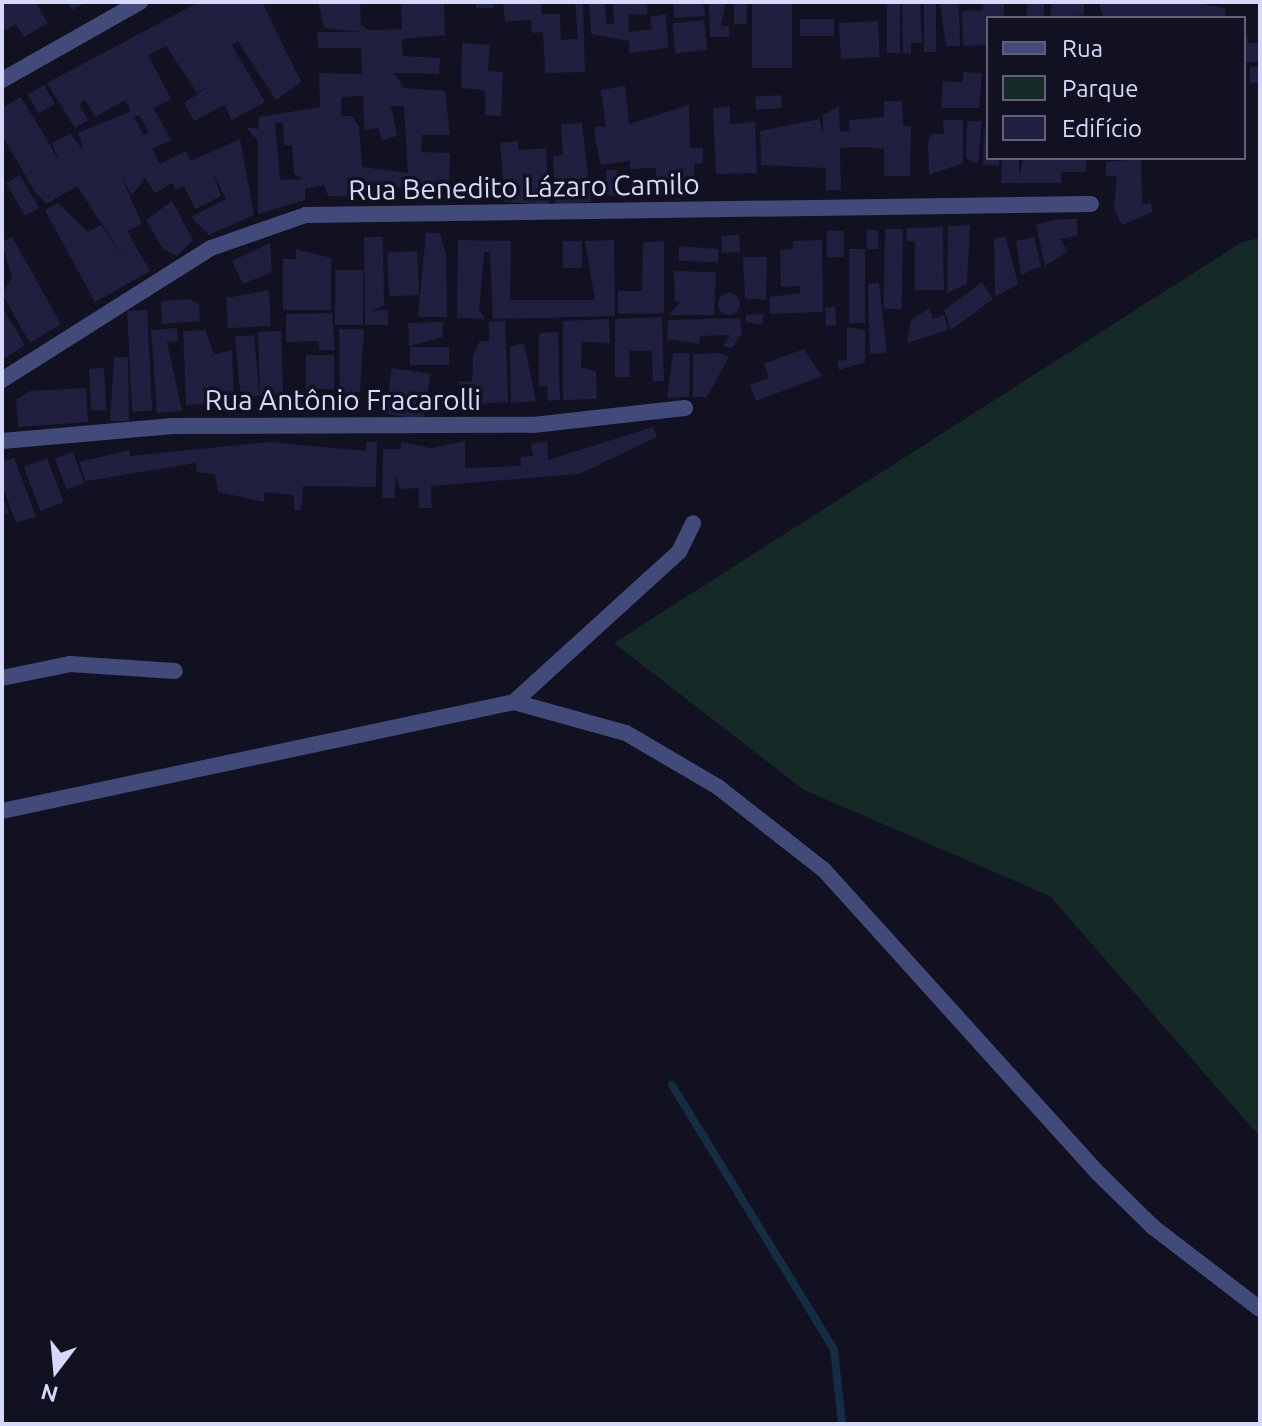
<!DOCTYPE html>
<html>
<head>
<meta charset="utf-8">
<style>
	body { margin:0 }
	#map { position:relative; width:1262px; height:1426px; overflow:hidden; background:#111121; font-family:Ubuntu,sans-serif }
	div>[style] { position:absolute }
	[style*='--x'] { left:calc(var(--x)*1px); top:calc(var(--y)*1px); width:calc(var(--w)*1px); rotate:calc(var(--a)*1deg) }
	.green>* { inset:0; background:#152a26 }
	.stream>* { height:8px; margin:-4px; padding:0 4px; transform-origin:4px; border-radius:4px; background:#142d42 }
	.building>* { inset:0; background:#201f40; transform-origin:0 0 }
	.round { border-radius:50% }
	.street>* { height:16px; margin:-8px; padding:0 8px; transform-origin:8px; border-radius:8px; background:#424a7a }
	span { translate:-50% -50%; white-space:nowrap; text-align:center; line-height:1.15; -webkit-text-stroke:7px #111121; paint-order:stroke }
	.street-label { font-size:28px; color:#d7d9fa }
	.frame { position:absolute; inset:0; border:4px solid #d7d9fa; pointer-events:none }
	.legend { position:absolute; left:986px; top:16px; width:260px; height:144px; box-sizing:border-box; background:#111121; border:2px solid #606178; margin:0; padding:10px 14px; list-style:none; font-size:24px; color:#d7d9fa }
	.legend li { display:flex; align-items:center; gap:16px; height:40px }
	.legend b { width:40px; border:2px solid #606178 }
	.north { position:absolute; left:16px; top:1330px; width:80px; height:80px; -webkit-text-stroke:6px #111121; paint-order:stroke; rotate:196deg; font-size:22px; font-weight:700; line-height:32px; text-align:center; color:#d7d9fa }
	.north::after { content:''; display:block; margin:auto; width:28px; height:36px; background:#d7d9fa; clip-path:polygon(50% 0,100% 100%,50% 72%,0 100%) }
</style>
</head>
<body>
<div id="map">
	<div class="green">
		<div style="clip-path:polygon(1260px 238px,1260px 1137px,1050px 896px,804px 790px,614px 643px,1242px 242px)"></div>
	</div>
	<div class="stream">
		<div style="--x:672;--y:1085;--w:310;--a:58.5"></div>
		<div style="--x:834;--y:1349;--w:75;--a:83.9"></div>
	</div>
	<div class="building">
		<div style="clip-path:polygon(2px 2px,35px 2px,48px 23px,24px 37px,16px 24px,2px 32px)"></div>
		<div style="clip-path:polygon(67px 2px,87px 2px,72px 10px)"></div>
		<div style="clip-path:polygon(evenodd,199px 2px,262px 2px,301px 82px,276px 100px,238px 42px,232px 45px,265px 102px,232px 120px,224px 105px,194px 121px,184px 103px,212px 84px,197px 93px,166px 46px,148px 55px,171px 99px,153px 108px,171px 140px,152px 149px,160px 164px,186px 151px,191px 161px,240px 139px,254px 215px,209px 235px,191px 217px,226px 199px,213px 173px,221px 196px,195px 209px,184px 186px,176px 190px,172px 183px,155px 193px,145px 178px,132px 195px,121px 176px,142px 224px,127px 231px,150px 271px,95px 302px,45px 210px,58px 203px,88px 232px,101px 225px,128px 264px,77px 186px,46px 204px,35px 192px,2px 135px,2px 108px,21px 97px,60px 162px,52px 143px,70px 134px,84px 151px,78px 133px,131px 111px,125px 100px,95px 117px,85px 100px,79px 104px,88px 120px,75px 128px,47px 83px,199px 2px,139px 115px,149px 132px,144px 135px,134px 117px,139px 115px)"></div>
		<div style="clip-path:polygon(evenodd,318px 2px,360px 2px,361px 25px,369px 30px,402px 29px,401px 2px,444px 2px,445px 35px,402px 39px,403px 56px,440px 58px,439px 74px,394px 73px,404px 88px,445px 91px,450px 135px,422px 135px,421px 152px,450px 153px,449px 189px,417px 193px,413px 186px,407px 196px,407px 187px,384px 189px,383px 198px,328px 196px,324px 185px,305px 189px,305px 200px,258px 214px,258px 141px,246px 127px,258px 129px,259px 117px,320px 107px,319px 73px,362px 74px,361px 48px,318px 48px,317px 32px,361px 32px,324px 28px,318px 2px,363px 96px,364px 130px,378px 128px,382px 140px,397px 136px,391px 106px,404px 106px,408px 173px,362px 167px,359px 127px,352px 116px,341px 116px,341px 97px,363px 96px,318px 2px,275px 123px,283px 123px,284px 145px,292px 145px,294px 174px,302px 179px,280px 180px,275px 123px)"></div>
		<div style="left:476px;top:2px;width:18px;height:6px"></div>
		<div style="clip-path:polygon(503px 2px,541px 2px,542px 14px,560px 14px,561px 40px,578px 39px,575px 2px,583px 2px,585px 72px,545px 73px,543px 32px,532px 33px,531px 20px,505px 21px)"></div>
		<div style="clip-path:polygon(589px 2px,605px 2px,606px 24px,614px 24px,613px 2px,647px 2px,647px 14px,628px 15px,629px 32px,652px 29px,650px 17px,666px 14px,668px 48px,629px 53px,629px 41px,591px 34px)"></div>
		<div style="clip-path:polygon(673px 2px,703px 2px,705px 16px,674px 18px)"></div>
		<div style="clip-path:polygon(709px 2px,726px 2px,721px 26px,729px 26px,729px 37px,710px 37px)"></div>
		<div style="left:734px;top:2px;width:13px;height:22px"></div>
		<div style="left:752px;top:2px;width:40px;height:66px"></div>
		<div style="left:887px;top:2px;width:13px;height:51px"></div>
		<div style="clip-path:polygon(902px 2px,920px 2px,922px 43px,911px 43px,911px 54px,903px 53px)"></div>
		<div style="left:924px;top:2px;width:12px;height:50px"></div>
		<div style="clip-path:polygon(940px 2px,959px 5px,960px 46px,946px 46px)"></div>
		<div style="clip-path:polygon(983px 2px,1004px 2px,1004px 18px,988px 18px,988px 45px,963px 46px,962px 11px,983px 10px)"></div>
		<div style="left:1027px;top:2px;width:17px;height:16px"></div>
		<div style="clip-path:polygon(1052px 2px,1084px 2px,1084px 15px,1050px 18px)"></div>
		<div style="clip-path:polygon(1099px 2px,1190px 2px,1225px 8px,1226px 18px,1103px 18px)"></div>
		<div style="left:800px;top:19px;width:34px;height:17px"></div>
		<div style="left:704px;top:20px;width:30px;height:32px;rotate:84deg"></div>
		<div style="left:878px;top:21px;width:36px;height:39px;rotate:87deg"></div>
		<div style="clip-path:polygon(1244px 25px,1249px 43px,1260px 43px,1260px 61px,1244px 63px)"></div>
		<div style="clip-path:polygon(462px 43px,490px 45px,488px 71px,503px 72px,501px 116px,485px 115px,485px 90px,461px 88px)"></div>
		<div style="left:1250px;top:67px;width:10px;height:16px"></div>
		<div style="clip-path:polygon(963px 72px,982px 73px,979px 108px,941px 108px,943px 81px,963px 83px)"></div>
		<div style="left:44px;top:85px;width:22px;height:19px;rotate:60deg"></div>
		<div style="clip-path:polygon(625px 86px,629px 124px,689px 105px,690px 148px,703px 148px,703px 163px,694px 164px,694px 181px,673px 182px,673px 195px,657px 195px,656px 168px,630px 169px,630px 161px,601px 165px,595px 140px,595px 127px,606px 126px,601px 90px)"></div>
		<div style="left:781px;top:95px;width:13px;height:26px;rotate:86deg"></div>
		<div style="clip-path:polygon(884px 101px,902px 101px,903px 126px,911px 126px,910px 176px,884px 176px,884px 149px,866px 147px,840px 148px,841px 190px,826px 190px,826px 168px,761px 165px,760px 131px,819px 119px,823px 134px,823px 115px,839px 106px,840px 132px,849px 131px,849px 120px,884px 117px)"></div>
		<div style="clip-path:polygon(730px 106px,730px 124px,755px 122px,757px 173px,716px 174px,713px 108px)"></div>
		<div style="clip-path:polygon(943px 120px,963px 120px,963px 163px,929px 175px,928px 143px,932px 134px,944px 134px)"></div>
		<div style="clip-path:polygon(967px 121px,982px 121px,978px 164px,966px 158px)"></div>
		<div style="clip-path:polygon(582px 123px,591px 202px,555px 204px,553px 156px,563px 155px,561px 124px)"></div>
		<div style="clip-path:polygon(984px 124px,988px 158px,999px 158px,999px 166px,983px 165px)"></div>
		<div style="clip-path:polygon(518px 141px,518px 150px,546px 148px,549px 205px,505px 202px,500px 143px)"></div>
		<div style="clip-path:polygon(1002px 158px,1019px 158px,1019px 177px,1023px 158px,1086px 158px,1086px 172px,1061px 172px,1061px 183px,1001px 183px)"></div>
		<div style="clip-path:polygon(1141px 159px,1142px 204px,1151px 203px,1152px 212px,1122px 225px,1114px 208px,1117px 176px,1106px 176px,1106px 162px)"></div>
		<div style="left:606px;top:170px;width:11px;height:26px"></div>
		<div style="left:20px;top:175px;width:38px;height:16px;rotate:60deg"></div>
		<div style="clip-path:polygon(172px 201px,193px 240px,177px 256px,163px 249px,146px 220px)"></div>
		<div style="clip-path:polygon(1060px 219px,1077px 219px,1077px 236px,1060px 239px,1068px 251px,1045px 266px,1036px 224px)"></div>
		<div style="clip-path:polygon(970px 225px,967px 284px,947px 293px,948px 226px)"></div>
		<div style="clip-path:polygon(943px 227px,944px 290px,915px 290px,915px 241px,906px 241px,907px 228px)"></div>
		<div style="left:903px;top:229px;width:80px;height:18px;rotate:91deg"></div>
		<div style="left:867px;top:230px;width:11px;height:19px"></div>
		<div style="left:827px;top:231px;width:17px;height:26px"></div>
		<div style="clip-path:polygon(426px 233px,440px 233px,446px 255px,447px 317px,418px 317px)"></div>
		<div style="left:739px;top:235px;width:17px;height:18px;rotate:87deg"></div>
		<div style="clip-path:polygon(12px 237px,61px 324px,30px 343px,2px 294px,12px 278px,2px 242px)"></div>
		<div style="clip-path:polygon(364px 237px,383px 237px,384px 305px,372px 311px,388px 310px,388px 325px,365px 325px)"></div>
		<div style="clip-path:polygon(1006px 237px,1018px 284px,995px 297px,994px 238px)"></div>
		<div style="clip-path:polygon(1034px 237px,1041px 266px,1021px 275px,1016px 241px)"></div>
		<div style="clip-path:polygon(458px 240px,511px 241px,510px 300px,595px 300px,585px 241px,614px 240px,615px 316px,493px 319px,490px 252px,484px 252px,479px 310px,485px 319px,457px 318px)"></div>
		<div style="clip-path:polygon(822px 240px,823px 312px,770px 314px,770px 297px,800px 293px,800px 286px,781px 287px,780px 250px,793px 249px,793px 241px)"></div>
		<div style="left:563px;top:241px;width:19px;height:27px"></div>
		<div style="clip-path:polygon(664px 241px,664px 313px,618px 314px,618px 291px,642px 291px,643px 242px)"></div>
		<div style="clip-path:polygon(270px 243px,272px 272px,243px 284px,232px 261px)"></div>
		<div style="clip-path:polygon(679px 246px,718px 249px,718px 262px,679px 261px)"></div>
		<div style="clip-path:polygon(296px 249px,331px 258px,331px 310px,283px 310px,283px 259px,296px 259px)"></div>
		<div style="left:849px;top:249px;width:16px;height:74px"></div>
		<div style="left:417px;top:251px;width:44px;height:30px;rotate:87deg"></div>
		<div style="clip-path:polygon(743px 257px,767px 257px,766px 300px,745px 298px)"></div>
		<div style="left:335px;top:270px;width:28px;height:55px"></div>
		<div style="clip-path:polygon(674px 271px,716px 272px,714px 315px,669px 315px,681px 301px,675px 301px)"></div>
		<div style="clip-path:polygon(982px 282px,993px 299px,951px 330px,944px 310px)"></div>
		<div style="clip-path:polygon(879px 283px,887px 353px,870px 354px,868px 284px)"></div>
		<div style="clip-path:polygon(269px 290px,271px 326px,228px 328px,226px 298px)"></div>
		<div class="round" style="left:718px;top:293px;width:22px;height:22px"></div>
		<div style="clip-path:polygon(189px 299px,199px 304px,200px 321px,162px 324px,161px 301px)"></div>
		<div style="clip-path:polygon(2px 307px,25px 345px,2px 360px)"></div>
		<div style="left:835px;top:307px;width:18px;height:10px;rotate:87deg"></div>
		<div style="clip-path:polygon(929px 308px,933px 319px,944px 315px,948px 330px,907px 343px,911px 320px)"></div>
		<div style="left:147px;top:310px;width:101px;height:20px;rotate:87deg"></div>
		<div style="clip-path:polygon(332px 313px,335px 350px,319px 350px,319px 341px,286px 342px,286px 314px)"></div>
		<div style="clip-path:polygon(763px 314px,763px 325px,746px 322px,746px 315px)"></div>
		<div style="clip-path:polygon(662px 317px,664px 381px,653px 381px,652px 351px,629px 351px,630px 377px,615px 377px,615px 319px)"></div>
		<div style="clip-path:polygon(740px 318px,742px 333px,732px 348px,723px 346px,730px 335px,700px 336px,699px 344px,667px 339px,668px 320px)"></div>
		<div style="clip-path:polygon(609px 319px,610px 343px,582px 342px,581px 367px,596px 372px,597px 399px,563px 400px,563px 321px)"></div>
		<div style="clip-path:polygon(505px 321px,508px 402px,460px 405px,459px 381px,472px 382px,473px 355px,480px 341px,489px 341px,489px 322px)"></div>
		<div style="clip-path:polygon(443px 322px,443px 337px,409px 346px,408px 323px)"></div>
		<div style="clip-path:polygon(847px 327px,865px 330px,865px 362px,839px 370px,837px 361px,847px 360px)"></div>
		<div style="clip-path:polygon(177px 328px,178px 341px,167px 342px,182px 411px,157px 413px,151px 330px)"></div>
		<div style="clip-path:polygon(339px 329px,364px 329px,360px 392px,350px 392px,350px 407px,340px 407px)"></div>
		<div style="clip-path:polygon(205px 330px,214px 354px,203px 358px,232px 350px,234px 401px,186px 405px,183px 331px)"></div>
		<div style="left:281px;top:331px;width:74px;height:23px;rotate:88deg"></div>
		<div style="clip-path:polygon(558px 332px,560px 400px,548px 401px,547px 386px,539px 386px,539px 333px)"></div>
		<div style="left:254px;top:335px;width:61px;height:19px;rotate:85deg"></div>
		<div style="clip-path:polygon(524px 343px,536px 401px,511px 403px,510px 347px)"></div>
		<div style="left:449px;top:347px;width:18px;height:39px;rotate:90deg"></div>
		<div style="clip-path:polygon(804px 349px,822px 376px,756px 401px,750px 385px,769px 378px,764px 364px)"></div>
		<div style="clip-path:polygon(673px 353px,690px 353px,689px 397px,667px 398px)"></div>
		<div style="clip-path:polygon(719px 353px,729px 357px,707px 397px,693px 397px,693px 354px)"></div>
		<div style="left:306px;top:355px;width:28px;height:34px"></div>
		<div style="clip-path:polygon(114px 357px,128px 357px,129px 421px,110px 421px)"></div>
		<div style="left:104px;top:368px;width:42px;height:15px;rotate:87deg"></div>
		<div style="left:392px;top:368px;width:39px;height:46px;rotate:9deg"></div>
		<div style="clip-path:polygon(86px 388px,88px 422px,18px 427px,16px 400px,30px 391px)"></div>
		<div style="clip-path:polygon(653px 427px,657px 437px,579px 474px,431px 486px,432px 508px,419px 508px,419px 488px,400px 489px,395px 475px,395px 498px,382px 498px,383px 449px,401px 449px,401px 442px,431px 448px,465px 441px,465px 468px,521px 466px,520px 457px,533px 456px,531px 444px,547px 441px,548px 460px)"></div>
		<div style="clip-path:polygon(269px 442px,366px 451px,366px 442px,377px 442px,376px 487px,303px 486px,301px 510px,294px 510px,294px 495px,264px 492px,264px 502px,218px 492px,215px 474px,197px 472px,196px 463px,86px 481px,79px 462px,130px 450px,130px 456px)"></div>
		<div style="left:73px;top:452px;width:33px;height:19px;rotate:70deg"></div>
		<div style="clip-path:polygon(14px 458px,36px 516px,16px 523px,2px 484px,2px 462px)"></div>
		<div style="left:47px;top:458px;width:47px;height:25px;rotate:69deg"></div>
		<div style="clip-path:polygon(2px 496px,9px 513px,2px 515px)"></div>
	</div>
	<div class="street">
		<div style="--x:2;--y:80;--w:159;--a:-29.5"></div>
		<div style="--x:2;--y:380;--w:247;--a:-32.3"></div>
		<div style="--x:211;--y:248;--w:101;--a:-19.2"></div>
		<div style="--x:306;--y:215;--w:785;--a:-0.8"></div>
		<div style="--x:2;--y:441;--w:172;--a:-5"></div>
		<div style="--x:173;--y:426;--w:360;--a:-0.2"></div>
		<div style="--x:533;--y:425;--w:153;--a:-6.4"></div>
		<div style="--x:2;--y:678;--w:69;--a:-11.6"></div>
		<div style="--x:70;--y:664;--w:105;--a:3.8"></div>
		<div style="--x:514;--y:702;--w:223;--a:-42.3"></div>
		<div style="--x:679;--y:552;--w:32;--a:-64"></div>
		<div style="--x:2;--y:811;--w:523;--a:-12.02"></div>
		<div style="--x:514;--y:702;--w:116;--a:15.5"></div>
		<div style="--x:626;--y:733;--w:107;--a:30.4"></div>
		<div style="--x:718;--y:787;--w:135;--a:38.1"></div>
		<div style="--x:824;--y:870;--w:410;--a:47.9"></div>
		<div style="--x:1099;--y:1174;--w:76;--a:44.5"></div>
		<div style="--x:1153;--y:1227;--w:135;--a:37.5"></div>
	</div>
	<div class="street-label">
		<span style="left:524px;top:187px;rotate:-1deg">Rua Benedito Lázaro Camilo</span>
		<span style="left:343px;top:400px">Rua Antônio Fracarolli</span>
	</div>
	<div class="frame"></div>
	<ul class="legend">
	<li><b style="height:10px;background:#424a7a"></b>Rua</li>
	<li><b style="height:22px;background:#152a26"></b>Parque</li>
	<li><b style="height:22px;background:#201f40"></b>Edifício</li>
	</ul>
	<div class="north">N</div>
</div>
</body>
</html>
